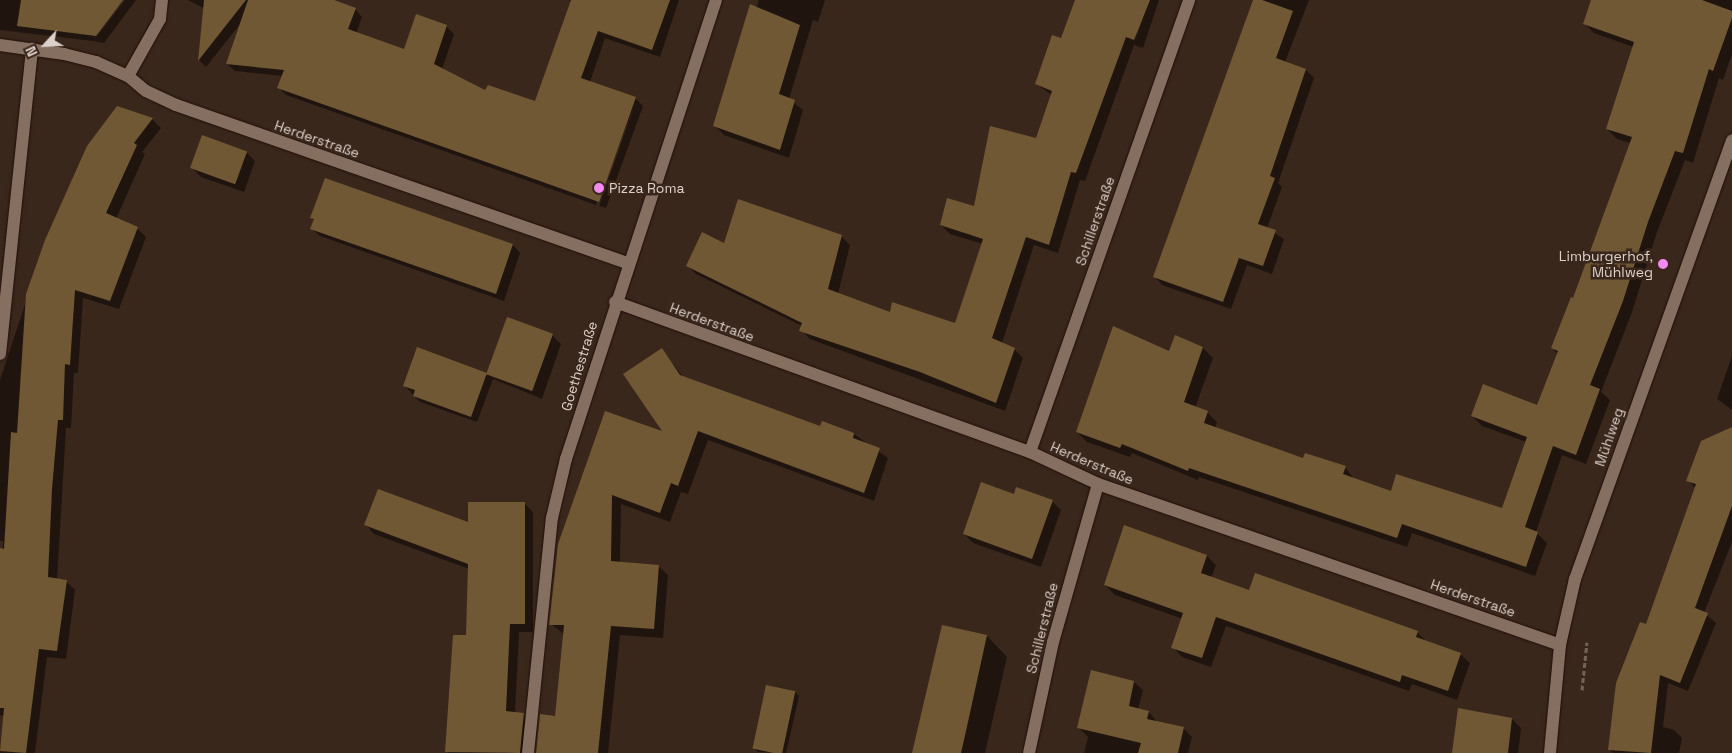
<!DOCTYPE html>
<html>
<head>
<meta charset="utf-8">
<style>
	body { margin:0 }
	#map { position:relative; width:1732px; height:753px; overflow:hidden; background:#3a271c; font-family:"Space Grotesk",sans-serif }
	div>[style] { position:absolute }
	[style*='--x'] { left:calc(var(--x)*1px); top:calc(var(--y)*1px); width:calc(var(--w)*1px); rotate:calc(var(--a)*1deg) }
	.shadow>* { inset:0; background:#0007 }
	.building>* { inset:0; background:#715834; transform-origin:0 0 }
	.path>* { height:3px; margin-top:-1.5px; transform-origin:0; background:repeating-linear-gradient(90deg,#726258 0 5px,transparent 0 7.5px) }
	.roads { filter:drop-shadow(0 0 1px #200f05) drop-shadow(0 0 1px #200f05) }
	.minor>* { height:12px; margin:-6px; padding:0 6px; transform-origin:6px; border-radius:6px; background:#856f61 }
	.dots>* { width:14px; height:14px; translate:-50% -50%; box-sizing:border-box; border:2px solid #3a271c; border-radius:50% }
	span { translate:-50% -50%; white-space:nowrap; text-align:center; line-height:1.15; -webkit-text-stroke:5px #3a271c; paint-order:stroke }
	.street-label { font-size:14px; color:#ddd1c9 }
	.poi-label { font-size:14px; color:#ddd1c9 }
	.left { translate:0 -50%; text-align:left }
	.right { translate:-100% -50%; text-align:right }
	.north { position:absolute; left:20px; top:20px; width:50px; height:50px; -webkit-text-stroke:4px #3a271c; paint-order:stroke; rotate:245deg; font-size:14px; font-weight:700; line-height:20px; text-align:center; color:#ddd1c9 }
	.north::after { content:''; display:block; margin:auto; width:18px; height:22px; background:#ddd1c9; clip-path:polygon(50% 0,100% 100%,50% 72%,0 100%) }
</style>
</head>
<body>
<div id="map">
	<div class="shadow">
		<div style="clip-path:polygon(0 0,121px 0,93px 41px,0 30px)"></div>
		<div style="clip-path:polygon(125px 0,136px 0,104px 43px,93px 41px)"></div>
		<div style="clip-path:polygon(188px 0,330px 0,355px 9px,362px 17px,356px 34px,404px 51px,446px 26px,454px 34px,442px 69px,486px 92px,536px 103px,571px 2px,569px 0,679px 0,660px 57px,605px 38px,590px 82px,635px 98px,643px 106px,606px 208px,599px 206px,636px 101px,596px 205px,286px 95px,279px 88px,283px 76px,235px 71px,227px 64px,241px 23px,206px 67px,199px 60px,205px 9px)"></div>
		<div style="clip-path:polygon(759px 0,825px 0,818px 22px,813px 20px,789px 99px,803px 110px,789px 158px,724px 135px,715px 126px)"></div>
		<div style="clip-path:polygon(1077px 0,1147px 0,1133px 47px,1149px 0,1159px 0,1143px 48px,1134px 45px,1085px 181px,1080px 180px,1058px 253px,1034px 245px,1002px 343px,1014px 349px,1023px 358px,1005px 411px,810px 339px,801px 330px,802px 326px,696px 274px,687px 265px,725px 244px,841px 236px,850px 245px,838px 294px,890px 314px,956px 324px,983px 244px,950px 234px,941px 225px,975px 208px,1036px 140px,1052px 95px,1036px 84px,1062px 40px)"></div>
		<div style="clip-path:polygon(1254px 0,1309px 0,1285px 62px,1306px 70px,1314px 78px,1278px 183px,1282px 187px,1267px 228px,1284px 239px,1272px 274px,1247px 265px,1231px 309px,1162px 285px,1154px 276px)"></div>
		<div style="clip-path:polygon(1593px 0,1732px 0,1732px 54px,1723px 80px,1719px 78px,1693px 163px,1685px 160px,1657px 232px,1632px 312px,1601px 392px,1610px 400px,1586px 464px,1562px 455px,1536px 532px,1547px 543px,1535px 576px,1412px 533px,1407px 547px,1199px 477px,1198px 480px,1132px 453px,1130px 457px,1087px 442px,1077px 432px,1170px 352px,1176px 337px,1203px 348px,1213px 358px,1195px 408px,1207px 412px,1217px 422px,1215px 428px,1304px 459px,1345px 467px,1354px 479px,1391px 492px,1502px 510px,1527px 442px,1482px 426px,1472px 416px,1538px 406px,1558px 354px,1552px 348px,1574px 300px,1631px 143px,1617px 139px,1607px 129px,1633px 47px,1594px 33px,1584px 23px)"></div>
		<div style="clip-path:polygon(118px 107px,152px 119px,161px 128px,142px 152px,145px 154px,116px 219px,137px 228px,146px 237px,119px 309px,83px 298px,78px 373px,74px 373px,71px 428px,66px 428px,57px 580px,66px 581px,75px 590px,66px 659px,47px 657px,35px 753px,0 753px,4px 716px,0 715px,3px 541px,0 541px,0 380px,46px 241px)"></div>
		<div style="clip-path:polygon(246px 152px,255px 161px,244px 192px,201px 177px,192px 168px)"></div>
		<div style="clip-path:polygon(325px 180px,513px 245px,520px 253px,504px 301px,320px 236px,312px 229px,315px 221px,312px 218px)"></div>
		<div style="clip-path:polygon(508px 318px,552px 335px,561px 344px,542px 399px,493px 379px,477px 422px,420px 402px,404px 385px,488px 375px)"></div>
		<div style="clip-path:polygon(662px 350px,684px 378px,821px 428px,854px 434px,888px 458px,874px 501px,708px 440px,688px 494px,681px 492px,670px 522px,621px 504px,620px 563px,658px 566px,668px 575px,663px 638px,620px 635px,608px 753px,537px 753px,556px 717px,564px 634px,551px 624px,559px 544px,665px 433px)"></div>
		<div style="clip-path:polygon(1732px 356px,1732px 410px,1717px 399px)"></div>
		<div style="clip-path:polygon(1732px 428px,1732px 542px,1704px 613px,1716px 623px,1688px 691px,1668px 683px,1663px 727px,1674px 730px,1682px 738px,1679px 753px,1613px 753px,1609px 749px,1646px 626px,1696px 489px,1688px 480px)"></div>
		<div style="clip-path:polygon(1015px 495px,1052px 501px,1061px 510px,1041px 567px,973px 543px,964px 534px)"></div>
		<div style="clip-path:polygon(525px 504px,533px 512px,533px 632px,519px 632px,515px 713px,523px 714px,532px 722px,529px 753px,448px 753px,467px 637px,469px 569px,374px 534px,366px 525px,470px 524px)"></div>
		<div style="clip-path:polygon(1207px 556px,1216px 565px,1211px 578px,1250px 592px,1417px 632px,1427px 642px,1460px 654px,1470px 663px,1457px 700px,1412px 684px,1409px 691px,1226px 626px,1211px 667px,1182px 657px,1173px 647px,1183px 619px,1115px 595px,1105px 585px)"></div>
		<div style="clip-path:polygon(987px 636px,1007px 657px,985px 753px,913px 753px)"></div>
		<div style="clip-path:polygon(1134px 682px,1143px 690px,1138px 710px,1149px 712px,1157px 722px,1183px 728px,1192px 737px,1188px 753px,1084px 753px,1088px 737px,1079px 728px)"></div>
		<div style="clip-path:polygon(795px 692px,799px 696px,786px 753px,758px 752px,753px 747px)"></div>
		<div style="clip-path:polygon(1512px 719px,1521px 728px,1518px 753px,1452px 753px)"></div>
	</div>
	<div class="building">
		<div style="clip-path:polygon(21px 0,123px 0,96px 36px,17px 26px)"></div>
		<div style="clip-path:polygon(204px 0,246px 0,198px 61px)"></div>
		<div style="clip-path:polygon(248px 0,334px 0,356px 8px,348px 29px,404px 49px,416px 14px,447px 25px,434px 64px,485px 90px,488px 85px,535px 101px,571px 0,670px 0,652px 50px,598px 31px,581px 78px,636px 97px,599px 202px,277px 88px,284px 70px,226px 64px)"></div>
		<div style="clip-path:polygon(1075px 0,1150px 0,1134px 40px,1126px 37px,1076px 173px,1071px 172px,1049px 245px,1026px 237px,992px 338px,1015px 348px,996px 403px,920px 372px,799px 331px,802px 323px,686px 266px,702px 232px,724px 243px,738px 199px,842px 235px,828px 289px,890px 312px,892px 302px,955px 323px,983px 239px,940px 225px,947px 198px,974px 206px,990px 126px,1036px 138px,1052px 91px,1035px 84px,1052px 35px,1061px 38px)"></div>
		<div style="clip-path:polygon(1253px 0,1262px 0,1293px 11px,1276px 58px,1306px 69px,1270px 176px,1275px 178px,1258px 224px,1276px 230px,1263px 266px,1239px 258px,1223px 302px,1153px 277px)"></div>
		<div style="clip-path:polygon(1591px 0,1702px 0,1732px 11px,1732px 18px,1713px 71px,1709px 69px,1683px 153px,1675px 151px,1648px 222px,1623px 301px,1590px 385px,1600px 389px,1576px 455px,1553px 446px,1525px 527px,1538px 532px,1526px 567px,1402px 524px,1397px 538px,1189px 468px,1188px 471px,1122px 444px,1120px 448px,1076px 432px,1113px 326px,1169px 351px,1175px 335px,1203px 347px,1184px 402px,1208px 411px,1204px 423px,1303px 458px,1305px 453px,1346px 466px,1343px 474px,1391px 491px,1396px 474px,1502px 508px,1527px 437px,1471px 416px,1483px 384px,1537px 405px,1558px 351px,1551px 348px,1571px 297px,1573px 298px,1632px 137px,1606px 129px,1634px 42px,1583px 24px)"></div>
		<div style="clip-path:polygon(750px 4px,800px 25px,779px 94px,795px 100px,780px 150px,713px 126px)"></div>
		<div style="clip-path:polygon(117px 106px,153px 118px,134px 143px,137px 145px,106px 213px,138px 227px,110px 301px,75px 290px,70px 365px,65px 364px,63px 420px,58px 420px,52px 489px,48px 577px,67px 580px,57px 651px,39px 649px,26px 753px,0 751px,4px 708px,0 708px,0 548px,4px 549px,11px 432px,17px 433px,26px 294px,45px 240px,87px 146px)"></div>
		<div style="left:202px;top:135px;width:48px;height:35px;rotate:20deg"></div>
		<div style="clip-path:polygon(325px 178px,513px 244px,496px 294px,310px 229px,314px 219px,310px 218px)"></div>
		<div style="left:507px;top:317px;width:49px;height:61px;rotate:20deg"></div>
		<div style="clip-path:polygon(417px 347px,487px 373px,471px 417px,413px 396px,415px 390px,403px 386px)"></div>
		<div style="clip-path:polygon(662px 348px,680px 375px,820px 426px,822px 421px,854px 433px,853px 438px,880px 448px,864px 493px,698px 431px,678px 486px,671px 483px,660px 513px,612px 495px,611px 561px,659px 565px,654px 629px,611px 626px,598px 753px,536px 753px,540px 714px,555px 716px,564px 625px,549px 625px,558px 544px,605px 411px,662px 431px,623px 374px)"></div>
		<div style="clip-path:polygon(1732px 427px,1732px 506px,1695px 608px,1708px 613px,1680px 683px,1660px 675px,1651px 753px,1608px 750px,1616px 683px,1640px 622px,1646px 624px,1696px 484px,1686px 481px,1701px 441px)"></div>
		<div style="clip-path:polygon(981px 482px,1014px 494px,1016px 487px,1053px 500px,1032px 559px,963px 534px)"></div>
		<div style="clip-path:polygon(378px 489px,468px 522px,468px 502px,525px 502px,525px 624px,510px 624px,506px 711px,524px 713px,520px 753px,445px 752px,453px 635px,466px 635px,468px 564px,364px 525px)"></div>
		<div style="clip-path:polygon(1124px 525px,1207px 555px,1201px 573px,1249px 590px,1255px 573px,1418px 631px,1416px 637px,1461px 653px,1448px 691px,1402px 675px,1400px 682px,1216px 617px,1202px 658px,1171px 648px,1183px 613px,1104px 585px)"></div>
		<div style="clip-path:polygon(942px 625px,987px 635px,968px 722px,961px 753px,912px 753px)"></div>
		<div style="clip-path:polygon(1091px 670px,1134px 681px,1129px 706px,1149px 711px,1147px 719px,1184px 727px,1178px 753px,1138px 753px,1141px 743px,1077px 728px)"></div>
		<div style="left:766px;top:685px;width:30px;height:65px;rotate:12deg"></div>
		<div style="clip-path:polygon(1458px 708px,1512px 718px,1508px 753px,1452px 753px)"></div>
	</div>
	<div class="path">
		<div style="--x:1582;--y:690;--w:48;--a:-84.1"></div>
	</div>
	<div class="roads">
		<div class="minor">
			<div style="--x:0;--y:45;--w:65;--a:8"></div>
			<div style="--x:64;--y:54;--w:33;--a:14"></div>
			<div style="--x:96;--y:62;--w:35;--a:24"></div>
			<div style="--x:128;--y:76;--w:23;--a:40"></div>
			<div style="--x:146;--y:91;--w:33;--a:25"></div>
			<div style="--x:176;--y:105;--w:478;--a:19.3"></div>
			<div style="--x:128;--y:76;--w:65;--a:-60.7"></div>
			<div style="--x:160;--y:19;--w:19;--a:-84"></div>
			<div style="--x:615;--y:302;--w:441;--a:19.9"></div>
			<div style="--x:1030;--y:452;--w:75;--a:25.2"></div>
			<div style="--x:1098;--y:484;--w:489;--a:19.2"></div>
			<div style="--x:0;--y:354;--w:307;--a:-84"></div>
			<div style="--x:1030;--y:452;--w:479;--a:-70.6"></div>
			<div style="--x:528;--y:753;--w:236;--a:-84.2"></div>
			<div style="--x:552;--y:518;--w:61;--a:-76.7"></div>
			<div style="--x:566;--y:459;--w:483;--a:-71.9"></div>
			<div style="--x:1029;--y:753;--w:114;--a:-77.8"></div>
			<div style="--x:1053;--y:642;--w:164;--a:-74.1"></div>
			<div style="--x:1550;--y:753;--w:108;--a:-84.7"></div>
			<div style="--x:1560;--y:645;--w:68;--a:-77.2"></div>
			<div style="--x:1575;--y:579;--w:466;--a:-70.3"></div>
		</div>
	</div>
	<div class="dots">
		<div style="left:599px;top:188px;background:#f38af2"></div>
		<div style="left:1663px;top:264px;background:#f38af2"></div>
	</div>
	<div class="street-label">
		<span style="left:317px;top:139px;rotate:19deg">Herderstraße</span>
		<span style="left:1095px;top:221px;rotate:-71deg">Schillerstraße</span>
		<span style="left:712px;top:322px;rotate:20deg">Herderstraße</span>
		<span style="left:579px;top:366px;rotate:-73deg">Goethestraße</span>
		<span style="left:1609px;top:437px;rotate:-71deg">Mühlweg</span>
		<span style="left:1092px;top:463px;rotate:23deg">Herderstraße</span>
		<span style="left:1473px;top:598px;rotate:19deg">Herderstraße</span>
		<span style="left:1042px;top:628px;rotate:-76deg">Schillerstraße</span>
	</div>
	<div class="poi-label">
		<span class="left" style="left:609px;top:188px">Pizza Roma</span>
		<span class="right" style="left:1653px;top:264px">Limburgerhof,<br>Mühlweg</span>
	</div>
	<div class="north">N</div>
</div>
</body>
</html>
